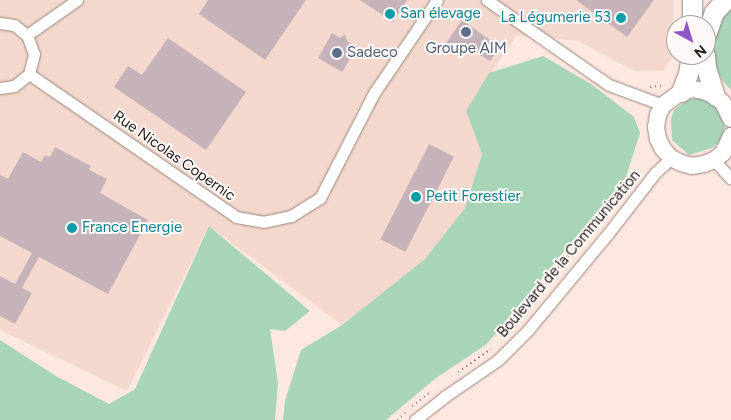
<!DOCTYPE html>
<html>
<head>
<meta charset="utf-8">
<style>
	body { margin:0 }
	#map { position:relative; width:731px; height:420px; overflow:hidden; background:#fde8e0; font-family:Figtree,sans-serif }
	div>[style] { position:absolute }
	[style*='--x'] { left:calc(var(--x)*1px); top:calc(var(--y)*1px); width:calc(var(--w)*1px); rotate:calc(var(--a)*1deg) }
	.built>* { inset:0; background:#f4d8cd }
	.green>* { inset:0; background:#a8d4b8 }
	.building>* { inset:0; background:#c6b3ba; transform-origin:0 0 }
	.path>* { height:2px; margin-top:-1px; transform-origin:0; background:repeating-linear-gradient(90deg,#8b7d78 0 1px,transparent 0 5px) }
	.roads { filter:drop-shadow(0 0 1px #98867f) drop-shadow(0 0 1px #98867f) }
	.street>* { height:11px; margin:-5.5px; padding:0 5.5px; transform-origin:5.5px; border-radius:5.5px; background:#fff }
	.secondary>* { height:16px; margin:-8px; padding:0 8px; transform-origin:8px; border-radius:8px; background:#fff }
	.primary>* { height:19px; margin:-9.5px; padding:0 9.5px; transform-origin:9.5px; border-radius:9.5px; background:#fff }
	.dots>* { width:14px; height:14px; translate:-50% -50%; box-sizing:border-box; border:2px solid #fdf9f8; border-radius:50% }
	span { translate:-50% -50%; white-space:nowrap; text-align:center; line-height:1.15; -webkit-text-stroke:4px #fdf9f8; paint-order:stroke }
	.culture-label { font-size:15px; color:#0d838f }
	.left { translate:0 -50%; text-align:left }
	.right { translate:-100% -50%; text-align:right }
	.service-label { font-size:15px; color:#4e5e75 }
	.street-label { font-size:15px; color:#27201d }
	.north { position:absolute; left:666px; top:15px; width:50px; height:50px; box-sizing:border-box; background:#fdf9f8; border:1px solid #a7a2a0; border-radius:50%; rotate:141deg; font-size:14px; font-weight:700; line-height:20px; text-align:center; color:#27201d }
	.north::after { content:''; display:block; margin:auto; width:18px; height:22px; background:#9053ca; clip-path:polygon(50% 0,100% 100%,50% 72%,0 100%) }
</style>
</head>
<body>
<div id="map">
	<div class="built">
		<div style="clip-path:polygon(0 0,673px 0,673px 57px,663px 71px,634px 71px,578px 41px,517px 35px,466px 111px,482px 154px,465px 208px,425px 259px,342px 325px,209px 226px,127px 391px,0 330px)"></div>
	</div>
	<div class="green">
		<div style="clip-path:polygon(731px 5px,731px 90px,722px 80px,712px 57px,717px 29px,726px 8px)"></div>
		<div style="clip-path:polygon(543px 56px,591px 84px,634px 117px,640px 133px,626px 177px,487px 344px,436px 378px,386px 420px,283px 420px,285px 401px,301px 350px,342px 325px,425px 259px,465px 208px,482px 154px,466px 111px,489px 73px)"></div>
		<div style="clip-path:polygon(698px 98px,710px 101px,719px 108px,725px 127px,721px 140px,712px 148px,689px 155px,672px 140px,671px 119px,674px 110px,687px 100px)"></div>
		<div style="clip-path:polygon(209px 226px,310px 311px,285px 331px,270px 329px,278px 383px,275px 420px,0 420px,0 340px,56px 376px,109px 404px,135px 389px)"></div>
	</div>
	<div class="building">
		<div style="clip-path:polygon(208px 0,306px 0,265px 60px,199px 14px)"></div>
		<div style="clip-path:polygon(360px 0,407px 0,393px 22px)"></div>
		<div style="clip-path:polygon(576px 0,654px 0,627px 37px)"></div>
		<div style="clip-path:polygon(462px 20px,500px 47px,490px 61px,460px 43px,453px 53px,444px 46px)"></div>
		<div style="clip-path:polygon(332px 33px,340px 38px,345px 34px,347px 41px,357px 48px,342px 72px,318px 58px)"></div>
		<div style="clip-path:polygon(168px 38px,246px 92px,206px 150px,114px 87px,128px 66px,142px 75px)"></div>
		<div style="left:429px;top:144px;width:28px;height:107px;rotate:27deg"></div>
		<div style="clip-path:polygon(55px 147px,91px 166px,89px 170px,107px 179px,100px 193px,148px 220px,108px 294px,39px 257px,22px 288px,32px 293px,15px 324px,0 316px,0 276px,15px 284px,32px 253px,0 236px,0 175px,8px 179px,23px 152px,41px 162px,45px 155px,50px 157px)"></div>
	</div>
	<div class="path">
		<div style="--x:650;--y:87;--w:15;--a:-8"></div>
		<div style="--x:516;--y:324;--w:75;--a:-53.1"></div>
		<div style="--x:561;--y:264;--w:89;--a:-48.6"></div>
		<div style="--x:458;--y:372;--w:40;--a:-34.9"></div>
		<div style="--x:412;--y:406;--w:23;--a:-38"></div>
		<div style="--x:397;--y:420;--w:11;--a:-41"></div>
	</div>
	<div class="roads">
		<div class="street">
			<div style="--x:487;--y:0;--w:149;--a:34.9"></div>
			<div style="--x:609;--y:85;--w:58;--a:20.3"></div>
			<div style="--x:0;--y:23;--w:14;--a:8"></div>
			<div style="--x:14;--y:25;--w:16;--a:38"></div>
			<div style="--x:27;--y:35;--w:20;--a:70"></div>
			<div style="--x:34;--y:54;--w:21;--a:104"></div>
			<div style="--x:29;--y:74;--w:19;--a:141"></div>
			<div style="--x:14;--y:86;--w:14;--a:172"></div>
			<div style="--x:27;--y:35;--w:61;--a:-35"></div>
			<div style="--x:29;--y:74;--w:252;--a:34.6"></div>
			<div style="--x:236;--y:217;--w:27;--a:10"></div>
			<div style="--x:263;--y:222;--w:29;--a:-12"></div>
			<div style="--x:291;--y:216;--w:34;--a:-32"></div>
			<div style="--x:320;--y:198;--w:118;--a:-62.8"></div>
			<div style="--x:374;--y:93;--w:112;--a:-55.9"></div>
			<div style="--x:714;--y:160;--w:25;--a:48"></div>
			<div style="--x:415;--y:420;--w:37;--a:-38"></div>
			<div style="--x:444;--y:397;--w:65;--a:-34.4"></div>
			<div style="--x:498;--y:360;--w:42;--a:-45"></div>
			<div style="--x:528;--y:330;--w:124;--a:-50.3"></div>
			<div style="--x:607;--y:235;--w:78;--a:-52.3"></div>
			<div style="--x:655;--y:173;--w:22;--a:-43"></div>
		</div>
		<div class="secondary">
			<div style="--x:731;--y:119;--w:18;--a:-117"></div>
			<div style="--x:723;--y:103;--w:11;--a:-139"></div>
			<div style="--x:715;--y:96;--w:12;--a:-156"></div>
			<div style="--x:704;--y:91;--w:11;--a:-170"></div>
			<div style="--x:693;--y:89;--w:12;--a:166"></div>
			<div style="--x:681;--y:92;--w:22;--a:144"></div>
			<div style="--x:663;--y:105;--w:11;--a:117"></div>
			<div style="--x:658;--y:115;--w:12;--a:99"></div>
			<div style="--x:656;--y:127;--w:12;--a:81"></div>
			<div style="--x:658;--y:139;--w:11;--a:63"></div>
			<div style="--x:663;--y:149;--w:12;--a:48"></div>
			<div style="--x:671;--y:158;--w:11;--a:27"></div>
			<div style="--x:681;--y:163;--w:11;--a:15"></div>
			<div style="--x:692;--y:166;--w:12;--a:-9"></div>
			<div style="--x:704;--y:164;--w:11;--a:-22"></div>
			<div style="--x:714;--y:160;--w:11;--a:-38"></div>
			<div style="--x:723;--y:153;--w:19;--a:-65"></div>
		</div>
		<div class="primary">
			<div style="--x:692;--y:25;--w:25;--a:-90"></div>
			<div style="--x:706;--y:35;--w:24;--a:-71"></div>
			<div style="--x:714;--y:12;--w:16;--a:-47"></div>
			<div style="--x:705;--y:55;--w:13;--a:86"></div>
			<div style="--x:706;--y:68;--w:29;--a:72"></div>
			<div style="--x:681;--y:92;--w:19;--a:-69"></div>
			<div style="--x:688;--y:74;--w:19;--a:-81"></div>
		</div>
	</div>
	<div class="dots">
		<div style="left:390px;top:14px;background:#0f9aa8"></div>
		<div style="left:621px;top:18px;background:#0f9aa8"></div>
		<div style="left:466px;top:32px;background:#5c6f8a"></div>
		<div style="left:337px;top:53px;background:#5c6f8a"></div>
		<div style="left:416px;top:197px;background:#0f9aa8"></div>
		<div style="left:72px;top:228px;background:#0f9aa8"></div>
	</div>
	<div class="culture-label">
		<span class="left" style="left:400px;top:14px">San élevage</span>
		<span class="right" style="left:611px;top:18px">La Légumerie 53</span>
		<span class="left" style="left:426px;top:197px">Petit Forestier</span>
		<span class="left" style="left:82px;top:228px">France Energie</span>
	</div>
	<div class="service-label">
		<span style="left:466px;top:49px">Groupe AIM</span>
		<span class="left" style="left:347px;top:53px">Sadeco</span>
	</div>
	<div class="street-label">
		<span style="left:174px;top:156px;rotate:35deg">Rue Nicolas Copernic</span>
		<span style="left:569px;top:254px;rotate:-50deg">Boulevard de la Communication</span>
	</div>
	<div class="north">N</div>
</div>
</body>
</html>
